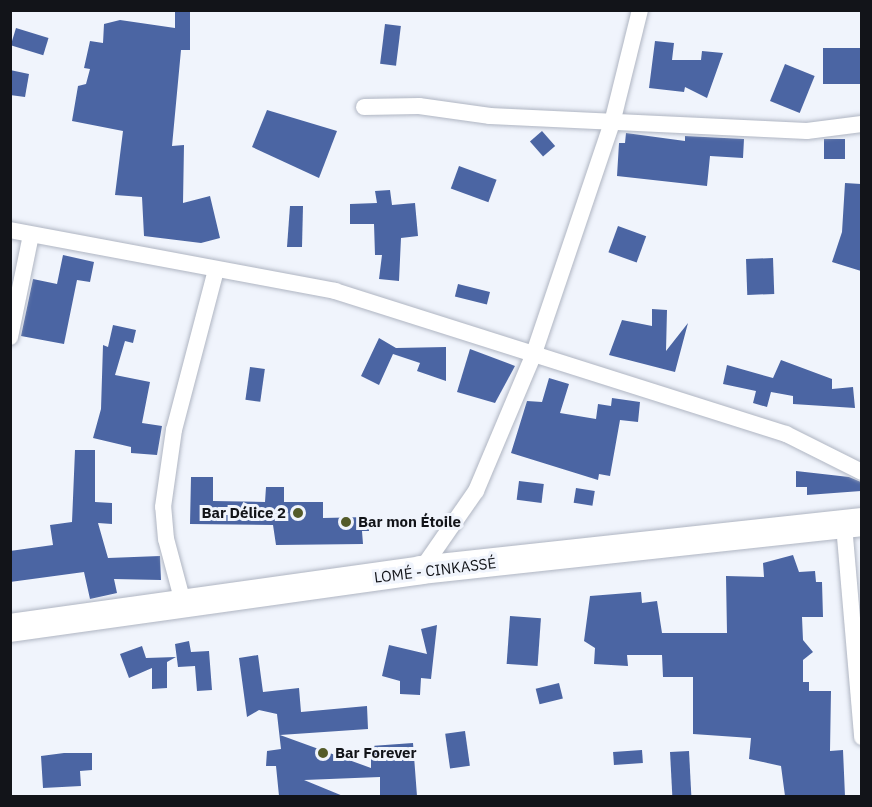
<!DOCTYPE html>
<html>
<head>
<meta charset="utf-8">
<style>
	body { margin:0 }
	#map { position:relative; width:872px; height:807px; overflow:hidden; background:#f0f4fc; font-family:"IBM Plex Sans",sans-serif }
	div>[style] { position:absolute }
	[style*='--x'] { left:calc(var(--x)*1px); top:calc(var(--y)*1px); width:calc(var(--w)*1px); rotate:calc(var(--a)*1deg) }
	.building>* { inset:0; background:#4b65a3; transform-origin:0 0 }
	.roads { filter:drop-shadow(0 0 2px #afb5c2) drop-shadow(0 0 2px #afb5c2) }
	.minor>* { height:16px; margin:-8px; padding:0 8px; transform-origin:8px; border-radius:8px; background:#fff }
	.trunk>* { height:28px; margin:-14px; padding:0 14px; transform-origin:14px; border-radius:14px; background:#fff }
	.dots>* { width:16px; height:16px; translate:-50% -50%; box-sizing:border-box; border:3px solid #f0f4fc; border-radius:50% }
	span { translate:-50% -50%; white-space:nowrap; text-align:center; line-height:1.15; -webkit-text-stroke:6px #f0f4fc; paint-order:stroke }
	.poi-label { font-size:15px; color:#121419; font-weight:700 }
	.right { translate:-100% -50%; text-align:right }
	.left { translate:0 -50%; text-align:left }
	.street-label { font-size:15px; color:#121419 }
	.frame { position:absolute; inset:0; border:12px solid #121419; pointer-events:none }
</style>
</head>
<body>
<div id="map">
	<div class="building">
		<div style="clip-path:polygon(175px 10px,190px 10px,190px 50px,181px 50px,172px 146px,184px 145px,183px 203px,210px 196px,220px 238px,201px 243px,144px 236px,142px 197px,115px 195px,123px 131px,72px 121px,78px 86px,86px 84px,90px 69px,84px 68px,90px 41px,103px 43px,104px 24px,120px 20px,175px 28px)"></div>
		<div style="left:385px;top:24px;width:16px;height:40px;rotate:7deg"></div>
		<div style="left:16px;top:28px;width:34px;height:18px;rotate:17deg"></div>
		<div style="clip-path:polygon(655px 41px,674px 43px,672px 60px,701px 60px,702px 51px,723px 53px,707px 98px,685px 87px,684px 92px,649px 88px)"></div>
		<div style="left:861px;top:48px;width:36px;height:38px;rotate:90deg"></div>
		<div style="left:785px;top:64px;width:32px;height:40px;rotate:22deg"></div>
		<div style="clip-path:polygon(10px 70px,29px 74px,25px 97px,10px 95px)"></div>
		<div style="clip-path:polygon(267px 110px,337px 131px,319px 178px,252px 147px)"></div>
		<div style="left:542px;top:131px;width:20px;height:16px;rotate:49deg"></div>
		<div style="clip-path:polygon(626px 133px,685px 141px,685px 136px,744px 139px,743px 158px,710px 156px,707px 186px,617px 176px,619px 143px,625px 143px)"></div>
		<div style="left:824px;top:139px;width:21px;height:20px"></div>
		<div style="left:459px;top:166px;width:40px;height:24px;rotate:20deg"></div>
		<div style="clip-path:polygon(845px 183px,861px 184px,861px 271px,832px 262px,842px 232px)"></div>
		<div style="clip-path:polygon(390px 190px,392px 205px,415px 203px,418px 236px,401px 238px,399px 281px,379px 279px,382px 255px,375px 255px,374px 224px,350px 224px,350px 204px,377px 203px,375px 191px)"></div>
		<div style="clip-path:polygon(290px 206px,303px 206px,302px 247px,287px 247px)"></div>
		<div style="left:618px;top:226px;width:30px;height:28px;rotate:20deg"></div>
		<div style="clip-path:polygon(63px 255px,94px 262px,90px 282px,77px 280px,64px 344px,21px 336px,33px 279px,57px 284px)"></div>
		<div style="left:773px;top:258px;width:36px;height:27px;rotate:88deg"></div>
		<div style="left:458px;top:284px;width:33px;height:13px;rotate:14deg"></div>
		<div style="clip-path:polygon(652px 309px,667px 310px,666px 351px,688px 323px,675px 372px,609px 355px,622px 320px,652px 326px)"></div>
		<div style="clip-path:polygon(113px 325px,136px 330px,133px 343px,125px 341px,115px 375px,150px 382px,142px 423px,162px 426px,157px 455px,131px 453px,131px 447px,93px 438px,101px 409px,103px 345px,108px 347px)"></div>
		<div style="clip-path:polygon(379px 338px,396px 348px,446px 347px,446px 381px,417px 371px,420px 363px,393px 354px,379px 385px,361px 376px)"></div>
		<div style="clip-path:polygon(470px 349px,515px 366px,495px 403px,457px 392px)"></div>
		<div style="clip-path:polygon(781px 360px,832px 379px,832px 389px,853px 387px,855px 408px,793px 404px,793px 396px,771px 392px,767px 407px,753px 403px,756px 391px,723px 384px,727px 365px,773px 378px)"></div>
		<div style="left:250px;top:367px;width:15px;height:33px;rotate:8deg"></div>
		<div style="clip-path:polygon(549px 378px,569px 384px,560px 413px,596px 419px,598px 404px,611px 406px,612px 398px,640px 402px,638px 422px,620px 420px,610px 476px,599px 474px,598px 480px,511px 453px,527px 401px,542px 402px)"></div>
		<div style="clip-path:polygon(75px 450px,95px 450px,95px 502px,112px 503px,112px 524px,98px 523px,108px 558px,160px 556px,161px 580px,114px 579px,117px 593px,90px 599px,84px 572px,10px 582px,10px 551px,53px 545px,50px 525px,72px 522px)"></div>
		<div style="clip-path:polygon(796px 471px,849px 477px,861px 482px,861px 491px,807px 495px,807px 487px,796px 487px)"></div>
		<div style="clip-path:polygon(191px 477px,213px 477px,213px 501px,265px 502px,266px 487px,284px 487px,284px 502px,323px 502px,323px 518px,368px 517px,369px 531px,362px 531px,363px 544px,276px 545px,273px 525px,190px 524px)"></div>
		<div style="left:519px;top:481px;width:25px;height:19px;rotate:7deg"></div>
		<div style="left:576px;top:488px;width:19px;height:15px;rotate:9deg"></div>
		<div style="clip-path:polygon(793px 555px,799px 572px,815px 571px,816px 582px,822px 582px,823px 617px,802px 617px,803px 640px,813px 652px,803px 660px,803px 682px,809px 682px,809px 691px,831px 691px,830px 751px,843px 750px,845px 796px,785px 796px,781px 766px,749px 759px,751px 738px,693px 734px,693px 677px,663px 677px,662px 655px,627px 655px,628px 666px,594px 664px,595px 648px,584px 641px,590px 596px,641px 592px,642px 603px,657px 601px,662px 633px,727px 633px,726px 576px,764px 577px,763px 563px)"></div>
		<div style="left:510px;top:616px;width:31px;height:48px;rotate:4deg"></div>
		<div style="clip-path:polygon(437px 625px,431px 679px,421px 678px,420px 695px,400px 694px,400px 681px,382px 676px,389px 645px,427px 654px,421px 629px)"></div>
		<div style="clip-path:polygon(189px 641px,191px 652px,209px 651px,212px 690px,197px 691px,195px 666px,178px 667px,175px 644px)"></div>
		<div style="clip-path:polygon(142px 646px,146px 658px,176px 657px,167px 662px,167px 688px,152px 689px,152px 668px,129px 678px,120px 654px)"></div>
		<div style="clip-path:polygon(258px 655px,263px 692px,299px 688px,301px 712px,367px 706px,368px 729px,280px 735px,371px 768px,371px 746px,413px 743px,417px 796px,380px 796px,380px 777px,304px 780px,343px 796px,279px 796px,276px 766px,266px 766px,267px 751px,281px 749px,277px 714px,259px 710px,247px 717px,239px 658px)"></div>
		<div style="left:559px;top:683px;width:16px;height:24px;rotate:76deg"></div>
		<div style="left:465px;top:731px;width:35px;height:20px;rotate:82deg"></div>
		<div style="left:642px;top:750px;width:13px;height:29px;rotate:86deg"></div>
		<div style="left:689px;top:751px;width:45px;height:19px;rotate:87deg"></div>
		<div style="clip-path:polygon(64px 753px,92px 753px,92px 770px,80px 771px,81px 786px,43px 788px,41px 756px)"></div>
	</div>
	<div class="roads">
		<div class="minor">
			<div style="--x:364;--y:107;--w:55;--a:-1"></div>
			<div style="--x:419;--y:106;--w:72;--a:8"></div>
			<div style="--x:490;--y:116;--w:317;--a:2.7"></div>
			<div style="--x:807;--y:131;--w:55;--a:-7.3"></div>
			<div style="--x:10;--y:230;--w:331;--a:10.6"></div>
			<div style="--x:335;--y:291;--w:473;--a:17.6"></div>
			<div style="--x:786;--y:434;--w:85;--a:26.6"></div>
			<div style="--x:10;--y:337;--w:104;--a:-78.4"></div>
			<div style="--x:844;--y:525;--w:213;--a:85.1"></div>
			<div style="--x:421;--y:570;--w:96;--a:-55.2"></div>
			<div style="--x:476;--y:491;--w:147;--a:-67.1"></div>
			<div style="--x:533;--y:356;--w:250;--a:-71.3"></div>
			<div style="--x:613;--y:119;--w:112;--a:-76.1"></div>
			<div style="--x:184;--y:606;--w:69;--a:-105"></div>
			<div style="--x:166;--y:539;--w:32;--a:-95"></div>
			<div style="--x:163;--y:507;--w:78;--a:-81.9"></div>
			<div style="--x:174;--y:430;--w:165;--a:-75.3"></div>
		</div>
		<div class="trunk">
			<div style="--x:10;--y:628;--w:415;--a:-8"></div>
			<div style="--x:421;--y:570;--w:444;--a:-6.2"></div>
		</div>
	</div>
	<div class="dots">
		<div style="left:298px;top:513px;background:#545b29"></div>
		<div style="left:346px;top:522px;background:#545b29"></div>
		<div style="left:323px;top:753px;background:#545b29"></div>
	</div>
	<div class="poi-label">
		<span class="right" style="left:286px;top:513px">Bar Délice 2</span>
		<span class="left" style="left:358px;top:522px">Bar mon Étoile</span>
		<span class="left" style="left:335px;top:753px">Bar Forever</span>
	</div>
	<div class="street-label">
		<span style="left:435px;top:570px;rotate:-7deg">LOMÉ - CINKASSÉ</span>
	</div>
	<div class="frame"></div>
</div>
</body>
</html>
